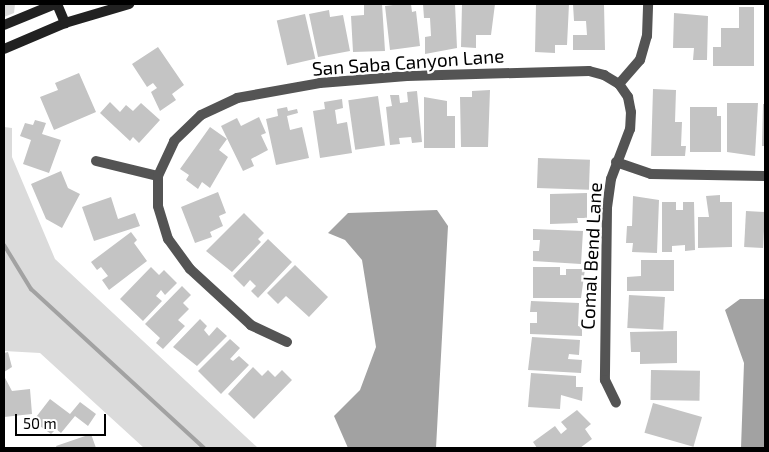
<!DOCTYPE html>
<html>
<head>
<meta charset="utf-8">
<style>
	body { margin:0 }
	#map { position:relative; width:769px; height:452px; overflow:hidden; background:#fff; font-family:"Exo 2",sans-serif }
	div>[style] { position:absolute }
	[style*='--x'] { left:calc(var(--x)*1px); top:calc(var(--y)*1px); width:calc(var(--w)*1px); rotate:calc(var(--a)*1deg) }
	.green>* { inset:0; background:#dbdbdb }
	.water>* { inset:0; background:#a2a2a2 }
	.stream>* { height:4px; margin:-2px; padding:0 2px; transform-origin:2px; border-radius:2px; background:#a2a2a2 }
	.building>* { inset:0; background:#c4c4c4; transform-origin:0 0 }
	.street>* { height:10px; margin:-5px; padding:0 5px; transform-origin:5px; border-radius:5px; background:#545454 }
	.secondary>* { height:10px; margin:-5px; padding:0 5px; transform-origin:5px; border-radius:5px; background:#212121 }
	span { translate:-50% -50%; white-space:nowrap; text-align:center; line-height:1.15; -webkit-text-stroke:4.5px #fff; paint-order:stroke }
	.street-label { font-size:19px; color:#000 }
	.frame { position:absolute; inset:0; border:5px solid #000; pointer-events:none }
	.scale { position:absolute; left:15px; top:414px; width:91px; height:22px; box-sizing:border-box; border:2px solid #000; border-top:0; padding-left:6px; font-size:15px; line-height:18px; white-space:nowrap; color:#000; -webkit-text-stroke:4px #fff; paint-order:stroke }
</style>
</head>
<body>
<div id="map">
	<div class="green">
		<div style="clip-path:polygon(4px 4px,15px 4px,14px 13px,4px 17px)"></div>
		<div style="clip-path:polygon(4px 127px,12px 128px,12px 157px,55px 259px,258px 448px,144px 448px,40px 353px,4px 351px)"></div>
	</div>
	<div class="water">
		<div style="clip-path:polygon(437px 210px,448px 226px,436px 448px,348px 448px,334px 416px,360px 390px,376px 347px,362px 260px,345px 240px,328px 233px,348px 213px)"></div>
		<div style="clip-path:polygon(740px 299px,765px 299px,765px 448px,741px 448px,744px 363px,725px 310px)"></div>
	</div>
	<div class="stream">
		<div style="--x:4;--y:245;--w:52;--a:58.5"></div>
		<div style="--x:31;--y:289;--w:235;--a:42.6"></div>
	</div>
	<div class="building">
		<div style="clip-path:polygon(364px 4px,382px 4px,385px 51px,353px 52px,351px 16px,364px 15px)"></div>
		<div style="clip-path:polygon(401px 4px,411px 4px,412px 12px,416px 11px,420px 46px,390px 50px,385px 6px)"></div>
		<div style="clip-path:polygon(423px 4px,455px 4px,457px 48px,425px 54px,425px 37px,431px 36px,430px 18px,424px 18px)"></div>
		<div style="clip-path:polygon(462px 4px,495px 4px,491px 35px,476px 35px,476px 48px,461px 47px)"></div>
		<div style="clip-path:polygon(536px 4px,569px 4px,567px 45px,555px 45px,555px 53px,535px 52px)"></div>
		<div style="clip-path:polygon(573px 4px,604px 4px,605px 50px,573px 50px,573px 35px,587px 35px,586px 21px,574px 21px)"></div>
		<div style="clip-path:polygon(739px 7px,754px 7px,754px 66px,713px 66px,713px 47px,721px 47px,721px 28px,739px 28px)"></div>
		<div style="clip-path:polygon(329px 10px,330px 17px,343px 15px,350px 51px,318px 57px,309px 14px)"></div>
		<div style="clip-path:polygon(674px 13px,708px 16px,707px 60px,693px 60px,694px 48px,673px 48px)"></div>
		<div style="left:305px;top:14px;width:46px;height:29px;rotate:77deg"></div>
		<div style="clip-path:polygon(158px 47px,184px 85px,172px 94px,176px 100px,160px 111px,151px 92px,157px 88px,153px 83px,147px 87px,132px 64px)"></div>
		<div style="clip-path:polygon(79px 73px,96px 112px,54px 130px,40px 97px,58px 90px,55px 83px)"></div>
		<div style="clip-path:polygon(653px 89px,676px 90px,675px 122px,682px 122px,681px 146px,686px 146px,685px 156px,651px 156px)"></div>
		<div style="clip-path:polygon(490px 90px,488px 147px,461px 147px,460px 97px,472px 97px,472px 91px)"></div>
		<div style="clip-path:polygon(417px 91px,422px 142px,412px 143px,411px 137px,399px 138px,400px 144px,390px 145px,386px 107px,392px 106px,390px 95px,399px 95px,400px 103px,408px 102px,407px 92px)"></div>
		<div style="left:378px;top:96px;width:50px;height:30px;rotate:82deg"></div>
		<div style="clip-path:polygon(424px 97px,447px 101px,447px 116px,455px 116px,455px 148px,424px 148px)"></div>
		<div style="clip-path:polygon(342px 99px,343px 108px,335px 110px,337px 124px,347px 122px,352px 153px,320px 158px,313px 111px,325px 109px,324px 102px)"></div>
		<div style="clip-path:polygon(110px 102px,120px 112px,126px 105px,133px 111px,141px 103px,160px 120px,139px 143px,133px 137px,130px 141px,100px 113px)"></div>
		<div style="clip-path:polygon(727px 103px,758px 103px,755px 156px,727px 152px)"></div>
		<div style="clip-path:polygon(763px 104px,765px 104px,765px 146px,762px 146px)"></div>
		<div style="clip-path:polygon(287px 107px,288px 111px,297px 109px,298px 113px,287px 116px,290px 130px,302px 127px,309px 158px,276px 165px,266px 119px,278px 116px,277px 109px)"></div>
		<div style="clip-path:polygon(690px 107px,717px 107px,717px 116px,721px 116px,721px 152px,690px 152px)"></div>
		<div style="clip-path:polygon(259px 117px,266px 133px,261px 135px,268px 150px,251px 159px,254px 166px,243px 171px,221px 126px,237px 118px,241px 126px)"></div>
		<div style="clip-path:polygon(35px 120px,46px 123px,42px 134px,61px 140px,49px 173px,23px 164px,31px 140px,20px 136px,25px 123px,33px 125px)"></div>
		<div style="clip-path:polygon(210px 127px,227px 139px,219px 150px,228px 157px,210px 188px,202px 182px,198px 189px,186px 180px,189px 175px,180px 169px)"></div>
		<div style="left:538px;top:158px;width:52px;height:30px;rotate:2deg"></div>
		<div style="clip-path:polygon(61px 171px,68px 188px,80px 194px,62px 228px,46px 219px,31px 184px)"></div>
		<div style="clip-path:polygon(218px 192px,226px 213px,219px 216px,223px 226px,210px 232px,212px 237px,195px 243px,181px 207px)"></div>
		<div style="clip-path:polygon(587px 193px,587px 218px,577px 218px,578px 223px,550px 224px,550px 194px)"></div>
		<div style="clip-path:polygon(720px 195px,720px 202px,732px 202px,732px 247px,698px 248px,698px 217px,709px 217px,706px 196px)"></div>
		<div style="clip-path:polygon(633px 196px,659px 200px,657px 253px,632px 252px,633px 243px,626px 243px,627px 226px,632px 226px)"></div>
		<div style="clip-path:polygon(111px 197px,118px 219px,135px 213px,140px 226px,94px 241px,82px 207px)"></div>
		<div style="clip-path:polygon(662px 202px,676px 202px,676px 210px,683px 210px,683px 202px,694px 202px,695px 250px,685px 251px,685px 245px,672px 246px,672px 252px,662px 252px)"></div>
		<div style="left:746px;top:211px;width:19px;height:36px;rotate:3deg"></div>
		<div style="clip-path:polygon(244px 213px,264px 233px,258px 239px,261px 242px,232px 272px,206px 251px)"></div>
		<div style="clip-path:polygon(533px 229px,583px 231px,581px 264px,533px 261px,533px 251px,539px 251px,540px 240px,533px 240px)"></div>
		<div style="clip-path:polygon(131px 232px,137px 240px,134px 243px,147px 261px,109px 290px,102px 280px,108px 276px,101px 267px,97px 270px,91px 262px)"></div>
		<div style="clip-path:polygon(268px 239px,292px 262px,258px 298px,251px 291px,256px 286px,250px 280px,244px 287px,233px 276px)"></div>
		<div style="clip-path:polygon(641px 260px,674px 260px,674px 291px,627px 291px,627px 277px,641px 276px)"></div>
		<div style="clip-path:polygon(295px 265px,328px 297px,309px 317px,286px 296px,278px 304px,267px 293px)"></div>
		<div style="clip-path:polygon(151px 267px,159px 275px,164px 270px,177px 283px,165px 295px,161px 290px,156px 296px,162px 301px,143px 321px,120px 299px)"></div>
		<div style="clip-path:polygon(533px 267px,560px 267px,560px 275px,566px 275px,566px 269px,585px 269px,581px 298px,533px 298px)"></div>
		<div style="clip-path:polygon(182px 286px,191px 295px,183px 303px,189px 309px,178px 320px,185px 326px,163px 349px,156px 343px,160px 338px,145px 324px)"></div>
		<div style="left:629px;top:295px;width:36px;height:33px;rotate:3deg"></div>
		<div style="clip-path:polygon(531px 301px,579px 303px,578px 326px,582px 327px,582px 336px,530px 334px,530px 323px,537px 323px,537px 312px,530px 312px)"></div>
		<div style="clip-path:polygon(200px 319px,207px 326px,204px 330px,209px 336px,217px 327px,227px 336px,197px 366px,173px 347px)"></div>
		<div style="clip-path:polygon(677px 331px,677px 363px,640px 364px,640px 352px,631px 352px,630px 332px)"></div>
		<div style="clip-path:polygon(532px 337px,580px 340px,579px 355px,569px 354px,568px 359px,582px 360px,581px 373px,528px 370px)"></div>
		<div style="clip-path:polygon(230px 339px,240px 348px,230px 359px,233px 361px,239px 356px,249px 365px,221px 394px,198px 371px)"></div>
		<div style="clip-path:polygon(8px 352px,12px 367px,4px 372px,4px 353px)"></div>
		<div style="clip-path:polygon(253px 367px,262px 376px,268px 370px,275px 377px,282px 370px,292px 380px,254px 419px,228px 394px)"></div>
		<div style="left:651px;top:370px;width:49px;height:30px;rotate:1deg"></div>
		<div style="clip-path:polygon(531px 373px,576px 376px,576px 387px,583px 387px,582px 401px,561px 395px,560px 409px,528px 407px)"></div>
		<div style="clip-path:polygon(4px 376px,12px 391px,30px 389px,32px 414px,4px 417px)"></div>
		<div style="clip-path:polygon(50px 399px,70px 414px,80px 402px,96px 414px,88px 426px,75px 416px,61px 433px,56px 429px,51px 434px,33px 421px)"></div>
		<div style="left:653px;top:403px;width:51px;height:31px;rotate:16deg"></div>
		<div style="clip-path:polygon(577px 410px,591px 424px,585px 429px,592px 439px,580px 448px,537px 448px,533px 442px,555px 426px,561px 434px,567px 429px,561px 422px)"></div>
		<div style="clip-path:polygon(91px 434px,96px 448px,57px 448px,56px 446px)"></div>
	</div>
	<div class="street">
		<div style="--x:619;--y:84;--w:32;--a:-49"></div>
		<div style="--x:640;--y:60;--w:25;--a:-74"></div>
		<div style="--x:647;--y:36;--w:32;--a:-88"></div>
		<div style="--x:96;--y:161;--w:64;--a:13.6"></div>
		<div style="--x:616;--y:162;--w:37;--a:19"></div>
		<div style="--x:651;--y:174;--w:114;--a:1"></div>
		<div style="--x:287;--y:342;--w:40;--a:-155"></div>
		<div style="--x:251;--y:325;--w:83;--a:-137.4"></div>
		<div style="--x:190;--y:269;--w:37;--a:-126"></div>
		<div style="--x:168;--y:239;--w:34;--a:-107"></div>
		<div style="--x:158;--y:206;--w:30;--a:-90"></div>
		<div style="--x:158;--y:176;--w:38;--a:-65"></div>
		<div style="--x:174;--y:141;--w:37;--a:-44"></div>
		<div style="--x:201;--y:115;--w:40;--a:-25"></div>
		<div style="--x:237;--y:98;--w:84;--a:-10.2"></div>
		<div style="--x:320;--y:83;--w:87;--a:-4.6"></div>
		<div style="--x:407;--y:76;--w:182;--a:-1.6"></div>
		<div style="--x:589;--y:71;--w:16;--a:15"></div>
		<div style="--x:604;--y:75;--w:17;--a:31"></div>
		<div style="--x:619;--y:84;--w:16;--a:55"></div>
		<div style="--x:628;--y:97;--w:15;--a:79"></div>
		<div style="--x:631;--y:112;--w:17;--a:93"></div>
		<div style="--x:630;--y:129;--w:53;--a:110.8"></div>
		<div style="--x:611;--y:179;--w:29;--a:98"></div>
		<div style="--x:607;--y:208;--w:172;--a:90.7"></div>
		<div style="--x:605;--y:380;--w:25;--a:64"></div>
	</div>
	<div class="secondary">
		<div style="--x:57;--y:4;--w:21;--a:67"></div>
		<div style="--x:4;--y:25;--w:55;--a:-22.4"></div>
		<div style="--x:4;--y:49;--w:66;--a:-23.1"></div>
		<div style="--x:65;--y:23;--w:67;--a:-16.5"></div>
	</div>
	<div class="street-label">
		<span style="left:408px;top:62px;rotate:-4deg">San Saba Canyon Lane</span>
		<span style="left:591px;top:256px;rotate:-87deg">Comal Bend Lane</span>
	</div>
	<div class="frame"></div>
	<div class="scale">50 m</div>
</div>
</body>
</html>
